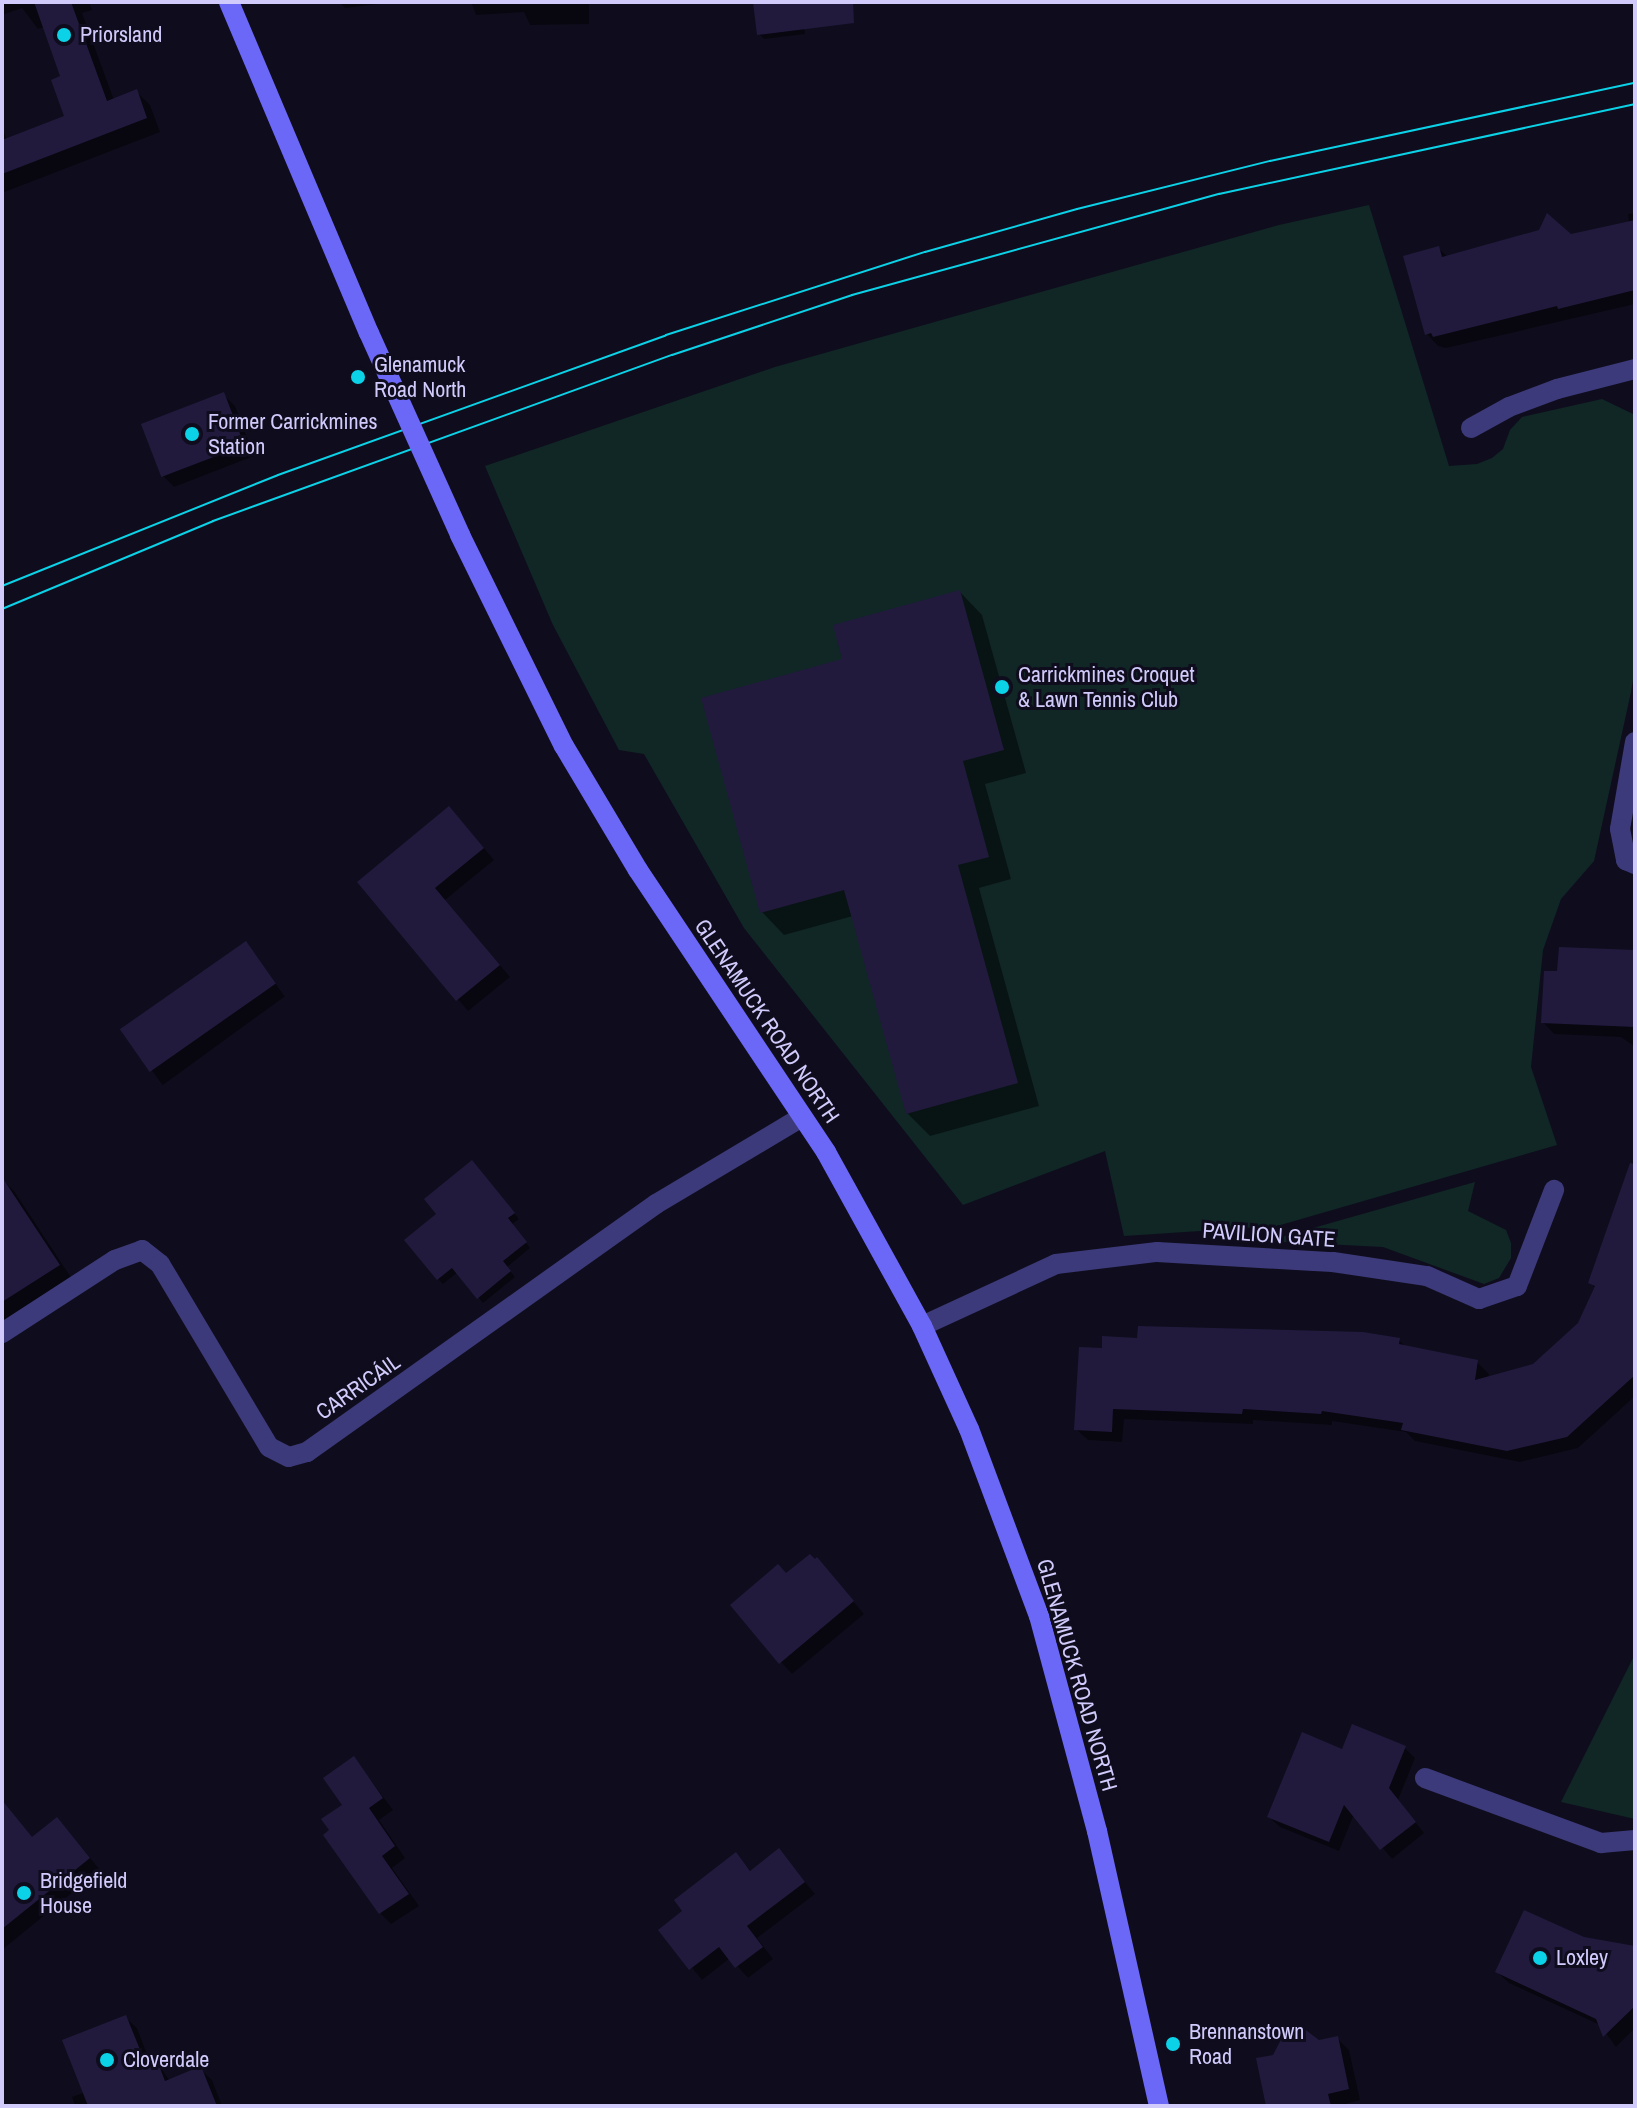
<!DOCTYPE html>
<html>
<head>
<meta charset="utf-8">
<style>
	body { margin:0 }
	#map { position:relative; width:1637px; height:2108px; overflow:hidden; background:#0f0d1d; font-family:"Archivo Narrow",sans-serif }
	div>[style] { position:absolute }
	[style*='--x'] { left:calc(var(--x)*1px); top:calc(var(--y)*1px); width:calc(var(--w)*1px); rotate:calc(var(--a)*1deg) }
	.green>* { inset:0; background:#102726 }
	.shadow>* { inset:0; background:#0007; transform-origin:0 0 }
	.building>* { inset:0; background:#211a3d; transform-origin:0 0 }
	.minor>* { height:20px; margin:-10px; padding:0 10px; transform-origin:10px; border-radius:10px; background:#3c3a7a }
	.secondary>* { height:20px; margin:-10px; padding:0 10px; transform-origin:10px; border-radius:10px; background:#6b67f7 }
	.tram>* { height:2px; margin:-1px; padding:0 1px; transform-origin:1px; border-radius:1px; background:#0cd2e8 }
	.secondary-bridge>* { height:20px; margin:-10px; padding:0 10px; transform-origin:10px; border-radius:10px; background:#6b67f7 }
	.dots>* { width:22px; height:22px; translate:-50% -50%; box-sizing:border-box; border:4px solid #0f0d1d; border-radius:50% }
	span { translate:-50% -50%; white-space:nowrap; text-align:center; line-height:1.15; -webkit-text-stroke:6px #0f0d1d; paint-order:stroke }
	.poi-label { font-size:22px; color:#d1cbfc }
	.left { translate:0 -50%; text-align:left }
	.street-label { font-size:22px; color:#d1cbfc }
	.frame { position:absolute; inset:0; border:4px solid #d1cbfc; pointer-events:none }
</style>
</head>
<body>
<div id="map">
	<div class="green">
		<div style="clip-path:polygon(1369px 205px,1449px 466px,1477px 464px,1492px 458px,1503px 449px,1510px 430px,1522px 417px,1602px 399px,1635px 415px,1635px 667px,1631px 692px,1594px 861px,1561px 899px,1543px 950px,1531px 1067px,1557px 1145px,1277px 1226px,1124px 1236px,1105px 1151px,963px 1205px,744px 928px,644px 754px,619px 750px,553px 625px,485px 466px,775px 367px,1279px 225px)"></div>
		<div style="clip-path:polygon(1475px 1182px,1468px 1211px,1506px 1230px,1511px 1243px,1511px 1258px,1499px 1278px,1484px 1284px,1383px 1247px,1267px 1241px)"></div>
		<div style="clip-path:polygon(1635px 1654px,1635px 1819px,1561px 1802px)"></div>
	</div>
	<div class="shadow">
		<div style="clip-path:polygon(2px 2px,89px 2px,92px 10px,82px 13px,114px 100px,136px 91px,150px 105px,160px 132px,2px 193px,2px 127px,7px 140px,67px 118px,62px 77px,44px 27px,38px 29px,22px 8px,2px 15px)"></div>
		<div style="clip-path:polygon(339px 2px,397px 2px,345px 8px)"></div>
		<div style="clip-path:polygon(471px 2px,589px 2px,589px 24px,530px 25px,524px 12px,476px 15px)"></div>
		<div style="clip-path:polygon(755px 2px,801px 2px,805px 34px,764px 39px,759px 34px)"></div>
		<div style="clip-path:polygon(1635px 213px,1635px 304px,1446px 348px,1438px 346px,1427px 334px,1438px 248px,1448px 257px,1570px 236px,1629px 223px,1628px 214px)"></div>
		<div style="clip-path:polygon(223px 394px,235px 406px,254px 456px,174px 487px,162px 475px,143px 425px)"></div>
		<div style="clip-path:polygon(960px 592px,982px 615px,1026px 773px,985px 784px,1011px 879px,979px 888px,1039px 1106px,930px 1136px,907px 1113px,853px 916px,784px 935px,762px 912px,844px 661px)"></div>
		<div style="clip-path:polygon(460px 820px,494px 860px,445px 900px,510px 977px,468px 1011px,359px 883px)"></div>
		<div style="left:246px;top:943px;width:66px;height:151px;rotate:54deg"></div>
		<div style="clip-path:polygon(1635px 952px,1635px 1047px,1621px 1037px,1554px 1034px,1543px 1022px,1559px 973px)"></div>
		<div style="clip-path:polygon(1635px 1156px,1635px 1396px,1578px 1448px,1520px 1462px,1415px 1441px,1406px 1432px,1332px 1421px,1332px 1425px,1253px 1420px,1253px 1424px,1124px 1419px,1122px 1442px,1088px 1440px,1076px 1429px,1081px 1349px,1399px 1340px,1407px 1348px,1477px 1362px,1489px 1374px,1488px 1378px,1534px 1366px,1580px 1324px,1596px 1288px,1590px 1283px)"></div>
		<div style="clip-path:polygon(477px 1167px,519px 1219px,512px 1224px,530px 1248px,507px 1267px,515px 1277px,483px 1303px,458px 1272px,443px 1284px,438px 1279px)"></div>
		<div style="clip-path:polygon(2px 1179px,14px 1191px,72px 1279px,2px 1324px)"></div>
		<div style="clip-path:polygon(828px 1571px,864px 1614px,792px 1674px,781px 1662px,787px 1575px)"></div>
		<div style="clip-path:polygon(1405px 1748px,1415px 1758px,1398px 1800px,1424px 1833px,1392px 1859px,1354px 1814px,1339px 1851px,1280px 1827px,1269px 1817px,1343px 1751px)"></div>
		<div style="clip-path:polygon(354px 1758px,393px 1810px,379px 1820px,405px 1858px,392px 1868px,419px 1906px,391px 1924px,380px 1913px,344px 1805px)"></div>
		<div style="clip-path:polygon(2px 1800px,33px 1839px,68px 1831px,100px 1870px,2px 1950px)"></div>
		<div style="clip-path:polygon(779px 1851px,815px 1894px,757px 1938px,773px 1959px,748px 1978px,730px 1958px,702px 1980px,661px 1930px,685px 1912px,736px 1855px,752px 1872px)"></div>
		<div style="clip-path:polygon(1583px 1939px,1635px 1949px,1635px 2028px,1616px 2047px,1600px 2025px,1509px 1983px,1497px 1972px)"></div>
		<div style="clip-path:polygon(125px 2017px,137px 2028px,150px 2062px,155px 2060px,170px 2081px,200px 2069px,212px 2080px,222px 2106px,75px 2106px,72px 2097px,85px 2092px)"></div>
		<div style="clip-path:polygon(1337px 2038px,1349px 2050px,1360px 2100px,1338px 2106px,1268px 2106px,1319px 2042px)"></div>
	</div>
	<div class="building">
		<div style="clip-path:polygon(34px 2px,71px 2px,107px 101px,137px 89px,147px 118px,2px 174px,2px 140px,64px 116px,51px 80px,60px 76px)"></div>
		<div style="clip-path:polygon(753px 2px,853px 2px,854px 23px,757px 35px)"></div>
		<div style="clip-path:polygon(1547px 213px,1571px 234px,1635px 220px,1635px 290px,1558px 309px,1557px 306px,1433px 337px,1431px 333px,1425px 335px,1403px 256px,1439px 246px,1442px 257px,1539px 230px)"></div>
		<div style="left:224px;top:392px;width:57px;height:89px;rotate:69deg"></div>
		<div style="clip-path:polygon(960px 590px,1004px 750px,963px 761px,989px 857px,958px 865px,1018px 1083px,906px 1114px,844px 890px,760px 913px,701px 698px,842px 659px,833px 625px)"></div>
		<div style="clip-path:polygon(449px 806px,484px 848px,435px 888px,500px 965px,456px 1001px,357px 882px)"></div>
		<div style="left:246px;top:941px;width:52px;height:154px;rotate:55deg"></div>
		<div style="clip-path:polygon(1559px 947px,1635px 950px,1635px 1027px,1541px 1023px,1544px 971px,1557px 971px)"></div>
		<div style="clip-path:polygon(472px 1160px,515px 1213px,508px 1218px,527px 1242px,503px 1261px,511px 1271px,477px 1299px,452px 1268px,437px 1280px,404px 1240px,436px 1214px,424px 1199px)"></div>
		<div style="clip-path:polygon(1630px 1163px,1635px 1164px,1635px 1375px,1567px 1437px,1507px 1451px,1401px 1430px,1403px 1423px,1322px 1411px,1321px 1414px,1243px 1409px,1242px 1414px,1113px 1409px,1112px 1432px,1074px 1430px,1079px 1347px,1102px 1348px,1102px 1336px,1137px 1338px,1138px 1326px,1363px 1332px,1400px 1338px,1399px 1344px,1478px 1360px,1475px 1380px,1533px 1364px,1578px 1323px,1595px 1286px,1588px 1283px)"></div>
		<div style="clip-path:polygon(2px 1177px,60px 1265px,2px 1302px)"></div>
		<div style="clip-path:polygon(810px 1554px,815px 1559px,817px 1557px,854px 1601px,779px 1664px,730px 1605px,778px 1564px,786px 1573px)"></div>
		<div style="clip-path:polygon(1352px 1724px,1406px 1746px,1389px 1788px,1416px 1822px,1380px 1850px,1344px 1805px,1329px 1842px,1267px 1817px,1302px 1732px,1342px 1749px)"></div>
		<div style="clip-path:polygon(354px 1756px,383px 1798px,369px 1808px,395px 1846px,382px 1856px,409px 1894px,379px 1914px,323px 1835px,329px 1830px,321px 1819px,342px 1805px,323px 1778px)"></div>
		<div style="clip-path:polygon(2px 1800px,32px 1837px,57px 1817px,90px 1858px,2px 1929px)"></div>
		<div style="clip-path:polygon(779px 1848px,805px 1882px,747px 1926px,763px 1947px,735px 1968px,719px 1947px,689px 1970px,658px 1930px,682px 1911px,674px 1900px,736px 1852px,750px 1871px)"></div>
		<div style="clip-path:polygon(1524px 1910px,1584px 1937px,1635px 1946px,1635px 2006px,1603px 2037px,1596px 2019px,1495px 1972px)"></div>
		<div style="clip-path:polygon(126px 2015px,145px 2062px,156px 2058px,165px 2081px,201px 2066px,217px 2106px,88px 2106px,62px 2040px)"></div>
		<div style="clip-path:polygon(1299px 2025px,1319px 2040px,1338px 2036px,1349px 2089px,1328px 2094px,1331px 2106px,1266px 2106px,1256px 2058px,1273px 2055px,1286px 2030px)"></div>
	</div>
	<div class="minor">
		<div style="--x:1471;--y:428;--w:43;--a:-28.9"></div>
		<div style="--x:1509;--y:407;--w:51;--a:-20.6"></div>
		<div style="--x:1557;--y:389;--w:81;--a:-14.4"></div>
		<div style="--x:1635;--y:742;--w:88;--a:99.8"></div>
		<div style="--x:1620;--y:829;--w:32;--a:79"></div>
		<div style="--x:1626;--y:860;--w:10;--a:24"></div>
		<div style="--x:922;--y:1326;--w:148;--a:-24.8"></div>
		<div style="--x:1056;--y:1264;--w:102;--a:-6.8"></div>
		<div style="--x:1157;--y:1252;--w:176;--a:3.3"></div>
		<div style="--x:1333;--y:1262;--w:95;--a:8.5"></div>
		<div style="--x:1427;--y:1276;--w:57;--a:23.9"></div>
		<div style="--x:1479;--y:1299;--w:40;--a:-18.9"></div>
		<div style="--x:1517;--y:1286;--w:103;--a:-68.9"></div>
		<div style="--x:2;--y:1333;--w:135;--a:-32.9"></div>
		<div style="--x:115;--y:1260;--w:29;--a:-20"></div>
		<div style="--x:142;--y:1250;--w:23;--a:38"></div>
		<div style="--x:160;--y:1264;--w:213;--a:59.2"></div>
		<div style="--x:269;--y:1447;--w:22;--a:27"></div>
		<div style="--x:289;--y:1457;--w:19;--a:-16"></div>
		<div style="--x:307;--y:1452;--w:428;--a:-35.4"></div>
		<div style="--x:656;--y:1204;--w:170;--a:-30.8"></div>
		<div style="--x:1425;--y:1778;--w:188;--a:20.3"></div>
		<div style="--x:1601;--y:1843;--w:34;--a:-5"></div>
	</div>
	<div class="secondary">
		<div style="--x:229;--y:2;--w:359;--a:67.1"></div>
		<div style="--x:460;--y:535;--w:235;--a:63.8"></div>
		<div style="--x:564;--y:746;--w:144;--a:59.2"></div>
		<div style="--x:638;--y:870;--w:339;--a:56.3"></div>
		<div style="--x:826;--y:1152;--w:199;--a:61.1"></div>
		<div style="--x:922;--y:1326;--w:113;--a:65.5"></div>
		<div style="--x:969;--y:1429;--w:200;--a:69.5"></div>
		<div style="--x:1039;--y:1616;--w:223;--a:74.9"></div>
		<div style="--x:1097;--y:1831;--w:282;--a:77.3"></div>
	</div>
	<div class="tram">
		<div style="--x:2;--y:586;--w:297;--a:-21.9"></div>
		<div style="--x:278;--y:475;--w:412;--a:-19.8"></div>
		<div style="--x:666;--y:335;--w:272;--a:-17.8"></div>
		<div style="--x:925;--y:252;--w:158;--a:-15.8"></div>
		<div style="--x:1077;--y:209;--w:199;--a:-14"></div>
		<div style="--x:1270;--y:161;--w:373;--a:-12.1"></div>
		<div style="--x:2;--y:609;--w:229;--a:-22.6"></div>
		<div style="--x:213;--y:521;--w:488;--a:-19.9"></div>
		<div style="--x:672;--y:355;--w:190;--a:-18.4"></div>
		<div style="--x:852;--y:295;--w:381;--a:-15.4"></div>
		<div style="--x:1219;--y:194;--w:426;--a:-12.2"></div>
	</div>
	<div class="secondary-bridge">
		<div style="--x:369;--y:333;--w:222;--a:65.7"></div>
	</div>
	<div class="dots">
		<div style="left:64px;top:35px;background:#0cd2e8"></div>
		<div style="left:358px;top:377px;background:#0cd2e8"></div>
		<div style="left:192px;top:434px;background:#0cd2e8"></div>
		<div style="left:1002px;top:687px;background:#0cd2e8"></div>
		<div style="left:24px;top:1893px;background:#0cd2e8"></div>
		<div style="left:1540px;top:1958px;background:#0cd2e8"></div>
		<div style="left:1173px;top:2044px;background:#0cd2e8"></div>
		<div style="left:107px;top:2060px;background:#0cd2e8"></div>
	</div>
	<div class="poi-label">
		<span class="left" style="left:80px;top:35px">Priorsland</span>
		<span class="left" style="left:374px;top:377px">Glenamuck<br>Road North</span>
		<span class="left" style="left:208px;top:434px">Former Carrickmines<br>Station</span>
		<span class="left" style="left:1018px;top:687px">Carrickmines Croquet<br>&amp; Lawn Tennis Club</span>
		<span class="left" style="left:40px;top:1893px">Bridgefield<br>House</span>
		<span class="left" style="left:1556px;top:1958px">Loxley</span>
		<span class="left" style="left:1189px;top:2044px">Brennanstown<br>Road</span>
		<span class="left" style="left:123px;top:2060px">Cloverdale</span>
	</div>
	<div class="street-label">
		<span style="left:767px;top:1021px;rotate:56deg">GLENAMUCK ROAD NORTH</span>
		<span style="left:1269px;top:1235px;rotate:4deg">PAVILION GATE</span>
		<span style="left:358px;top:1387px;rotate:-35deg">CARRICÁIL</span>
		<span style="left:1077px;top:1675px;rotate:74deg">GLENAMUCK ROAD NORTH</span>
	</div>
	<div class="frame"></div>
</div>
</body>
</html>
